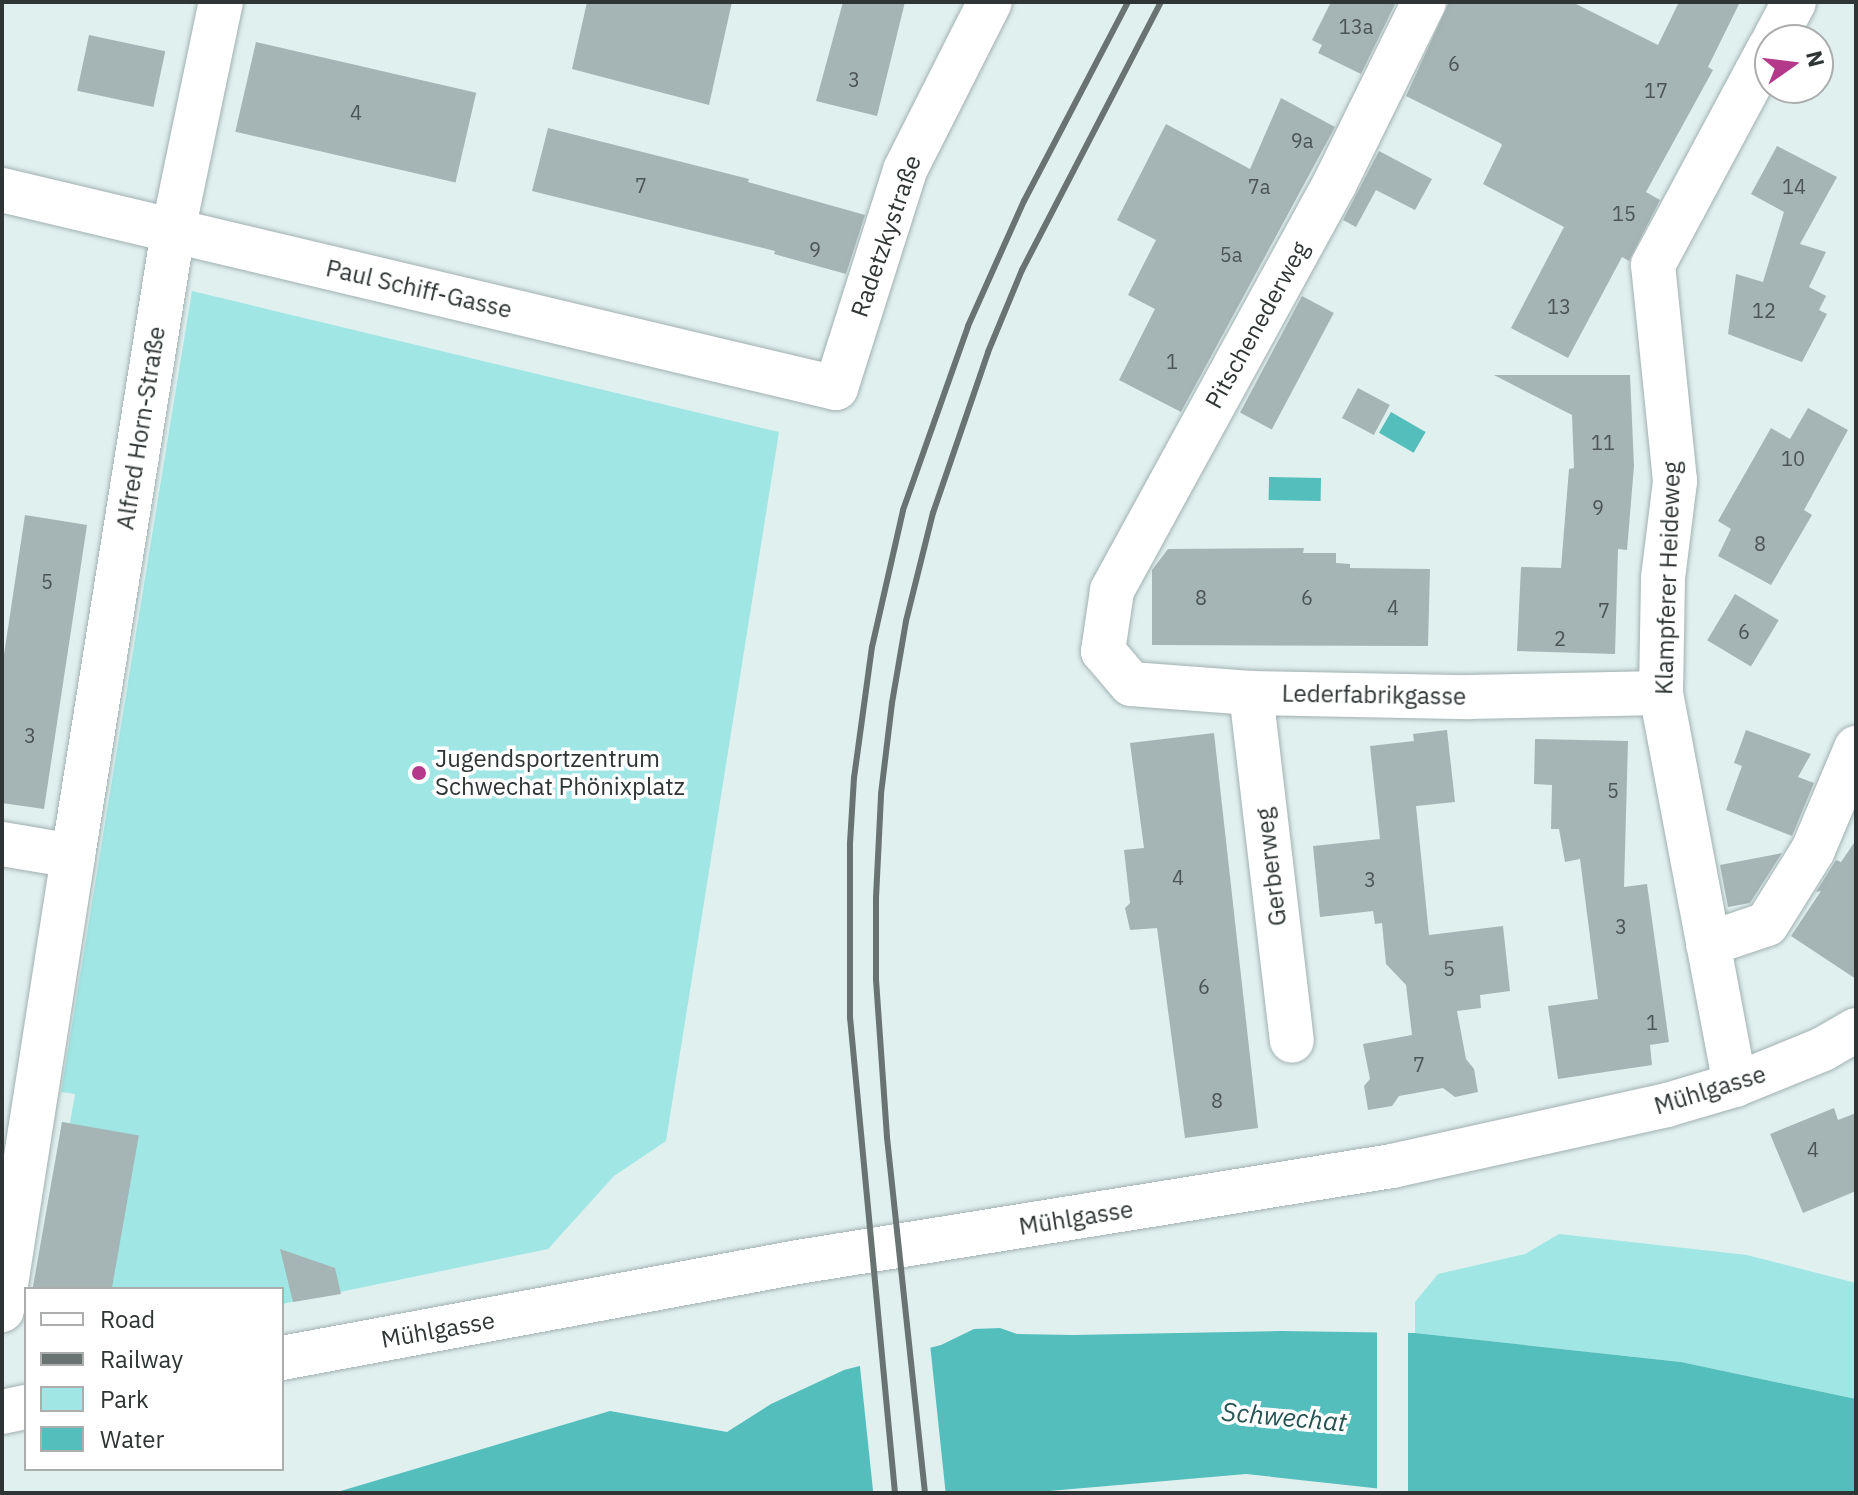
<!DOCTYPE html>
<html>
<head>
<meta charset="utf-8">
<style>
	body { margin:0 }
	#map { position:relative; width:1858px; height:1495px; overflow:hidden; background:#e0f0ef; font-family:"IBM Plex Sans",sans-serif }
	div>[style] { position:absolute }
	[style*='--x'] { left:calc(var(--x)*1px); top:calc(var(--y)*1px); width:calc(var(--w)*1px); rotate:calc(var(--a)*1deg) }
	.green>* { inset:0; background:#a0e6e4 }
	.water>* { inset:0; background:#54bebd; transform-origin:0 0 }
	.pier>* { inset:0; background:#e0f0ef; transform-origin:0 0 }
	.building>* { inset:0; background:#a5b4b4; transform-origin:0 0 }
	.roads { filter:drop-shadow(0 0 2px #a1b0b0) drop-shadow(0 0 2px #a1b0b0) }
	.street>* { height:44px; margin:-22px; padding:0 22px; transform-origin:22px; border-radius:22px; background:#fff }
	.rail>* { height:6px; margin:-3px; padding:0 3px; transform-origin:3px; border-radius:3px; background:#697372 }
	.dots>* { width:22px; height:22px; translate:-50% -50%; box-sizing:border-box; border:4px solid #fff; border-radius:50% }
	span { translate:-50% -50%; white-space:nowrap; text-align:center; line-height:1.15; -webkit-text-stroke:7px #fff; paint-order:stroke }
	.number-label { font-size:20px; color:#4c5555 }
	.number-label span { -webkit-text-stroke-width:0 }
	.street-label { font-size:24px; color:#2f3535 }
	.poi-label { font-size:24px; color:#2f3535 }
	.left { translate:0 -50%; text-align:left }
	.water-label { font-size:26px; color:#255453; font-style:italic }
	.frame { position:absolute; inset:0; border:4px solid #2f3535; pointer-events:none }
	.legend { position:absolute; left:24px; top:1287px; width:260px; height:184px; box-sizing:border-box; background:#fff; border:2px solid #acaeae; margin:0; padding:10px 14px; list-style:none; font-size:24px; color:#2f3535 }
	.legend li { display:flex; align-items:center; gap:16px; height:40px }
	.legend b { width:40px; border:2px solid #acaeae }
	.north { position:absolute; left:1754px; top:24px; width:80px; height:80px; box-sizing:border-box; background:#fff; border:2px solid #acaeae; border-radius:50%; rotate:76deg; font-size:22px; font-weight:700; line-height:32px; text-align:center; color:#2f3535 }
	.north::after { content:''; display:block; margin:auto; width:28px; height:36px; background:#b4398b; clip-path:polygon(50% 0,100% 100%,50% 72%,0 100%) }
</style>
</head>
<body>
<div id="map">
	<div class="green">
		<div style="clip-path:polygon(192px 291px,779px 432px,666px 1141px,614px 1176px,548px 1249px,282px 1304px,282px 1289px,36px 1289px,62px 1122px,70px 1123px,75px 1094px,61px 1092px)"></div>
		<div style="clip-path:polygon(1559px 1234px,1747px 1255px,1856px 1283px,1856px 1399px,1681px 1362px,1415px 1333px,1415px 1302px,1438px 1274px,1525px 1254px)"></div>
	</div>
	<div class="water">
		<div style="left:1391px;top:412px;width:40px;height:24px;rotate:30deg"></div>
		<div style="left:1269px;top:477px;width:52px;height:23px;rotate:1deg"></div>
		<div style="clip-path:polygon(1000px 1328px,1017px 1334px,1073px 1335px,1281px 1331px,1415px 1333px,1681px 1362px,1856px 1399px,1856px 1493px,1419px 1493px,1246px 1474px,1026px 1493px,334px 1493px,610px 1411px,727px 1432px,771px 1404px,844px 1370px,941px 1345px,974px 1329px)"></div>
	</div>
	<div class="pier">
		<div style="left:1377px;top:1329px;width:31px;height:163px"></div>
		<div style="left:930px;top:1344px;width:150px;height:72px;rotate:84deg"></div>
	</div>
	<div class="building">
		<div style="clip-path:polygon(587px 2px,732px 2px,709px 105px,572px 69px)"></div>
		<div style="clip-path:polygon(843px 2px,905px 2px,877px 116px,816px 101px)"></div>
		<div style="clip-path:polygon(1331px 2px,1396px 2px,1361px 74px,1318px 53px,1322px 45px,1312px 40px)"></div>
		<div style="clip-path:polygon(1449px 2px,1572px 2px,1658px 45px,1679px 2px,1740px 2px,1708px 67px,1713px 70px,1646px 192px,1660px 200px,1629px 261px,1622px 257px,1568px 358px,1511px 328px,1564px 227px,1483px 184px,1502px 145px,1500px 143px,1406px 96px)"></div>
		<div style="left:89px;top:35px;width:78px;height:57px;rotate:12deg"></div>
		<div style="left:256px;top:42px;width:226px;height:92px;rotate:13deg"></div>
		<div style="clip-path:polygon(1281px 98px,1335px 127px,1181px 412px,1119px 380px,1155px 309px,1128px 295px,1156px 240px,1117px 220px,1166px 124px,1250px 169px)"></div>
		<div style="clip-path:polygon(548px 128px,749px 179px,748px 182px,865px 215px,846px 274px,774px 254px,775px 251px,532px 191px)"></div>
		<div style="clip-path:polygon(1777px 146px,1837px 177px,1800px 244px,1826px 252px,1809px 287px,1826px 296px,1819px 310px,1827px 314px,1802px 362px,1728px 334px,1736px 274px,1763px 282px,1784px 212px,1751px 194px)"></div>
		<div style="clip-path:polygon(1379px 151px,1432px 179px,1415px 210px,1376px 190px,1356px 227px,1343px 220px)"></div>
		<div style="left:1302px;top:296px;width:36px;height:132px;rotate:28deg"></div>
		<div style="clip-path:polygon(1494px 375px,1630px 375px,1634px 466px,1627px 550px,1618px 549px,1615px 654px,1517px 651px,1521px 567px,1561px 568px,1569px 469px,1574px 468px,1572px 415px)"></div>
		<div style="left:1358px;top:388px;width:36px;height:34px;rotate:28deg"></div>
		<div style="clip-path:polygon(1808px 408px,1848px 430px,1804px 510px,1812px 515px,1771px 585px,1718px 556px,1731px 529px,1718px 521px,1771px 428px,1790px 439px)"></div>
		<div style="clip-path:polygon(25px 515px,87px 525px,44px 809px,2px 803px,2px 668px)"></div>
		<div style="clip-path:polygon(1304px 548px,1303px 553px,1336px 553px,1336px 563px,1350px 564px,1350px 568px,1430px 569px,1428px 646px,1152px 645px,1152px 570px,1168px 549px)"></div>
		<div style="left:1735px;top:594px;width:51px;height:54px;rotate:31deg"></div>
		<div style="clip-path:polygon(1447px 730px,1455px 802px,1416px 806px,1429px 935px,1503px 926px,1510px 991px,1480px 995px,1481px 1008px,1457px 1011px,1466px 1059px,1474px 1069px,1478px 1092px,1455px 1097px,1443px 1088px,1399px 1096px,1392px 1106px,1368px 1110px,1364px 1086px,1370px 1079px,1363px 1044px,1412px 1035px,1406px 985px,1386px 964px,1382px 923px,1375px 924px,1373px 911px,1320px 917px,1313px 846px,1380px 839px,1370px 746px,1414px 741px,1413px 734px)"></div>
		<div style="clip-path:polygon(1746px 730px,1811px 754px,1798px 777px,1814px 783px,1792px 836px,1726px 810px,1742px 766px,1734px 763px)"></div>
		<div style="clip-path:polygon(1214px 733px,1258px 1128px,1185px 1138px,1157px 928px,1130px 930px,1125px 908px,1130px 903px,1124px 850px,1144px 848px,1130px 743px)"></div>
		<div style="clip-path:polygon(1535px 739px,1628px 741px,1624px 887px,1647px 884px,1669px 1042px,1650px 1045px,1652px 1065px,1558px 1079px,1548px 1006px,1598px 999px,1580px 859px,1565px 862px,1559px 829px,1551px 829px,1552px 785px,1534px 784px)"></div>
		<div style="clip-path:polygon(1856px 840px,1856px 979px,1791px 936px,1821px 891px,1816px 892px,1836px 860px,1841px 862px)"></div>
		<div style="clip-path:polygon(1782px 853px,1750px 903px,1728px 907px,1720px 865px)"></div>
		<div style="clip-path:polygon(1834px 1108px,1838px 1120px,1856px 1113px,1856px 1191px,1803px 1213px,1770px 1134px)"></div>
		<div style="left:62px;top:1122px;width:78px;height:169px;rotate:10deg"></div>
		<div style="clip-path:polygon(280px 1249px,335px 1268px,341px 1294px,293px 1302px)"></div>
	</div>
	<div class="roads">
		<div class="street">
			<div style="--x:1424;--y:2;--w:202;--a:116.2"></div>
			<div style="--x:1335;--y:183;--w:465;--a:118.7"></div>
			<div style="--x:1112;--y:591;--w:61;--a:98.5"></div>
			<div style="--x:1103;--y:651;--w:43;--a:49.7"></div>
			<div style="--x:1131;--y:684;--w:120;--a:4.3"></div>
			<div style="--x:1251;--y:693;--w:218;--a:1.1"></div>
			<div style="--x:1469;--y:697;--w:192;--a:-1.2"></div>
			<div style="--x:1774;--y:40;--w:43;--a:-62.2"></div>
			<div style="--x:2;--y:190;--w:857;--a:13.36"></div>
			<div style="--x:836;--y:388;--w:229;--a:-72.4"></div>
			<div style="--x:905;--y:170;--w:188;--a:-63.2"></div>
			<div style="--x:1251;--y:693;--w:350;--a:83.3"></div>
			<div style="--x:2;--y:844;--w:72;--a:9.6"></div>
			<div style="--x:73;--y:856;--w:633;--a:-80.91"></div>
			<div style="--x:173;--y:231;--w:234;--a:-78.2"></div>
			<div style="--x:1708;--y:944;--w:62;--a:-18.7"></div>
			<div style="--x:1767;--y:924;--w:87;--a:-58.1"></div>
			<div style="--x:1813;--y:850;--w:111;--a:-67.1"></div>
			<div style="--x:1735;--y:1085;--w:399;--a:-100.7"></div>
			<div style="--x:1661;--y:693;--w:115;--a:-89"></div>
			<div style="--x:1663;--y:578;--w:98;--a:-82.9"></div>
			<div style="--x:1675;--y:481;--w:217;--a:-95.8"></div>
			<div style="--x:1653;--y:265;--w:247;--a:-61.8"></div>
			<div style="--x:2;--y:1310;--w:460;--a:-81.1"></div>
			<div style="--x:282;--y:1358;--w:525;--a:-10.54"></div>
			<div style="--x:798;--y:1262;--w:602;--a:-9.18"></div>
			<div style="--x:1392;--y:1166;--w:282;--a:-12.5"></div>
			<div style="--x:1667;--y:1105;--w:71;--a:-16.4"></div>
			<div style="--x:1735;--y:1085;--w:95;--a:-22.2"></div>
			<div style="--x:1823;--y:1049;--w:38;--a:-30"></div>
			<div style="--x:2;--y:1412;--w:25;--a:-12"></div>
		</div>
	</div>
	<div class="rail">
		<div style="--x:895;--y:1493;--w:477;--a:-95.4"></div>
		<div style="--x:850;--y:1018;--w:175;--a:-90"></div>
		<div style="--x:850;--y:843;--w:65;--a:-86.5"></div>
		<div style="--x:854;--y:778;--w:132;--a:-82.2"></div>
		<div style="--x:872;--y:647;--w:140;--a:-77.2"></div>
		<div style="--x:903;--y:510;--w:195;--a:-70.5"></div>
		<div style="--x:968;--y:326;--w:137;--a:-65.9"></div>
		<div style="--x:1024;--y:201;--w:225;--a:-62.4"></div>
		<div style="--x:925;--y:1493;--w:358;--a:-96.1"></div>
		<div style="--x:887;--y:1137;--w:158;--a:-94"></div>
		<div style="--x:876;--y:979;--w:81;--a:-90"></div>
		<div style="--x:876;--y:898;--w:104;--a:-87.2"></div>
		<div style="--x:881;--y:794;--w:92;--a:-83.1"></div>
		<div style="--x:892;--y:703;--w:83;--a:-80.3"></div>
		<div style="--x:906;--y:621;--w:111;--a:-76"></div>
		<div style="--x:933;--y:513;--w:170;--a:-71.1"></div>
		<div style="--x:988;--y:352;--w:89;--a:-67.5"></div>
		<div style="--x:1022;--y:270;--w:302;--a:-62.6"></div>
	</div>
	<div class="dots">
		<div style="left:419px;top:773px;background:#b4398b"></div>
	</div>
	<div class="number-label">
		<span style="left:1356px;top:26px">13a</span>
		<span style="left:1454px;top:63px">6</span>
		<span style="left:854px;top:79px">3</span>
		<span style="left:1656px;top:90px">17</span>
		<span style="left:356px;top:112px">4</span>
		<span style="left:1302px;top:140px">9a</span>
		<span style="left:641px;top:185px">7</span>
		<span style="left:1259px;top:186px">7a</span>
		<span style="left:1794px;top:186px">14</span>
		<span style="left:1624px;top:213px">15</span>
		<span style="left:815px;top:249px">9</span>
		<span style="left:1231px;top:254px">5a</span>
		<span style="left:1559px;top:306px">13</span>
		<span style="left:1764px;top:310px">12</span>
		<span style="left:1172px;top:361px">1</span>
		<span style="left:1603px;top:442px">11</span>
		<span style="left:1793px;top:458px">10</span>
		<span style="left:1598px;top:507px">9</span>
		<span style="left:1760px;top:543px">8</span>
		<span style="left:47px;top:581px">5</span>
		<span style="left:1201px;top:597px">8</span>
		<span style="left:1307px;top:597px">6</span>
		<span style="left:1393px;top:607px">4</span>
		<span style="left:1604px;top:610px">7</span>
		<span style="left:1744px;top:631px">6</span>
		<span style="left:1560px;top:638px">2</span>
		<span style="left:30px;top:735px">3</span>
		<span style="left:1613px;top:790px">5</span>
		<span style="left:1178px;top:877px">4</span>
		<span style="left:1370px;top:879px">3</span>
		<span style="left:1621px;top:926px">3</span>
		<span style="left:1449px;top:968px">5</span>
		<span style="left:1204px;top:986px">6</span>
		<span style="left:1652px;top:1022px">1</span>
		<span style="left:1419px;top:1064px">7</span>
		<span style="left:1217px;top:1100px">8</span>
		<span style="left:1813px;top:1149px">4</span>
	</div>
	<div class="street-label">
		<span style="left:886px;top:236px;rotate:-71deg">Radetzkystraße</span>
		<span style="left:419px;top:289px;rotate:13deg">Paul Schiff-Gasse</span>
		<span style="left:1257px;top:325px;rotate:-61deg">Pitschenederweg</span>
		<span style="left:141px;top:428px;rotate:-81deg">Alfred Horn-Straße</span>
		<span style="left:1668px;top:578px;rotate:-88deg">Klampferer Heideweg</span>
		<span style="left:1374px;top:695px;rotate:1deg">Lederfabrikgasse</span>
		<span style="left:1271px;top:867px;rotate:-97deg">Gerberweg</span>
		<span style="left:1710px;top:1090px;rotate:-17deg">Mühlgasse</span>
		<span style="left:1076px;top:1218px;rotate:-9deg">Mühlgasse</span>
		<span style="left:438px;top:1330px;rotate:-10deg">Mühlgasse</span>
	</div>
	<div class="poi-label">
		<span class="left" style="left:435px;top:773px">Jugendsportzentrum<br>Schwechat Phönixplatz</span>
	</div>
	<div class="water-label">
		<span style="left:1284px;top:1417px;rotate:5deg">Schwechat</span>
	</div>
	<div class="frame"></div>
	<ul class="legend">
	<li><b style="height:10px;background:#fff"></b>Road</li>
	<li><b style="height:10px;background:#697372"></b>Railway</li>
	<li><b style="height:22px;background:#a0e6e4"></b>Park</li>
	<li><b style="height:22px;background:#54bebd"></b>Water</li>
	</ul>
	<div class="north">N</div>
</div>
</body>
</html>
